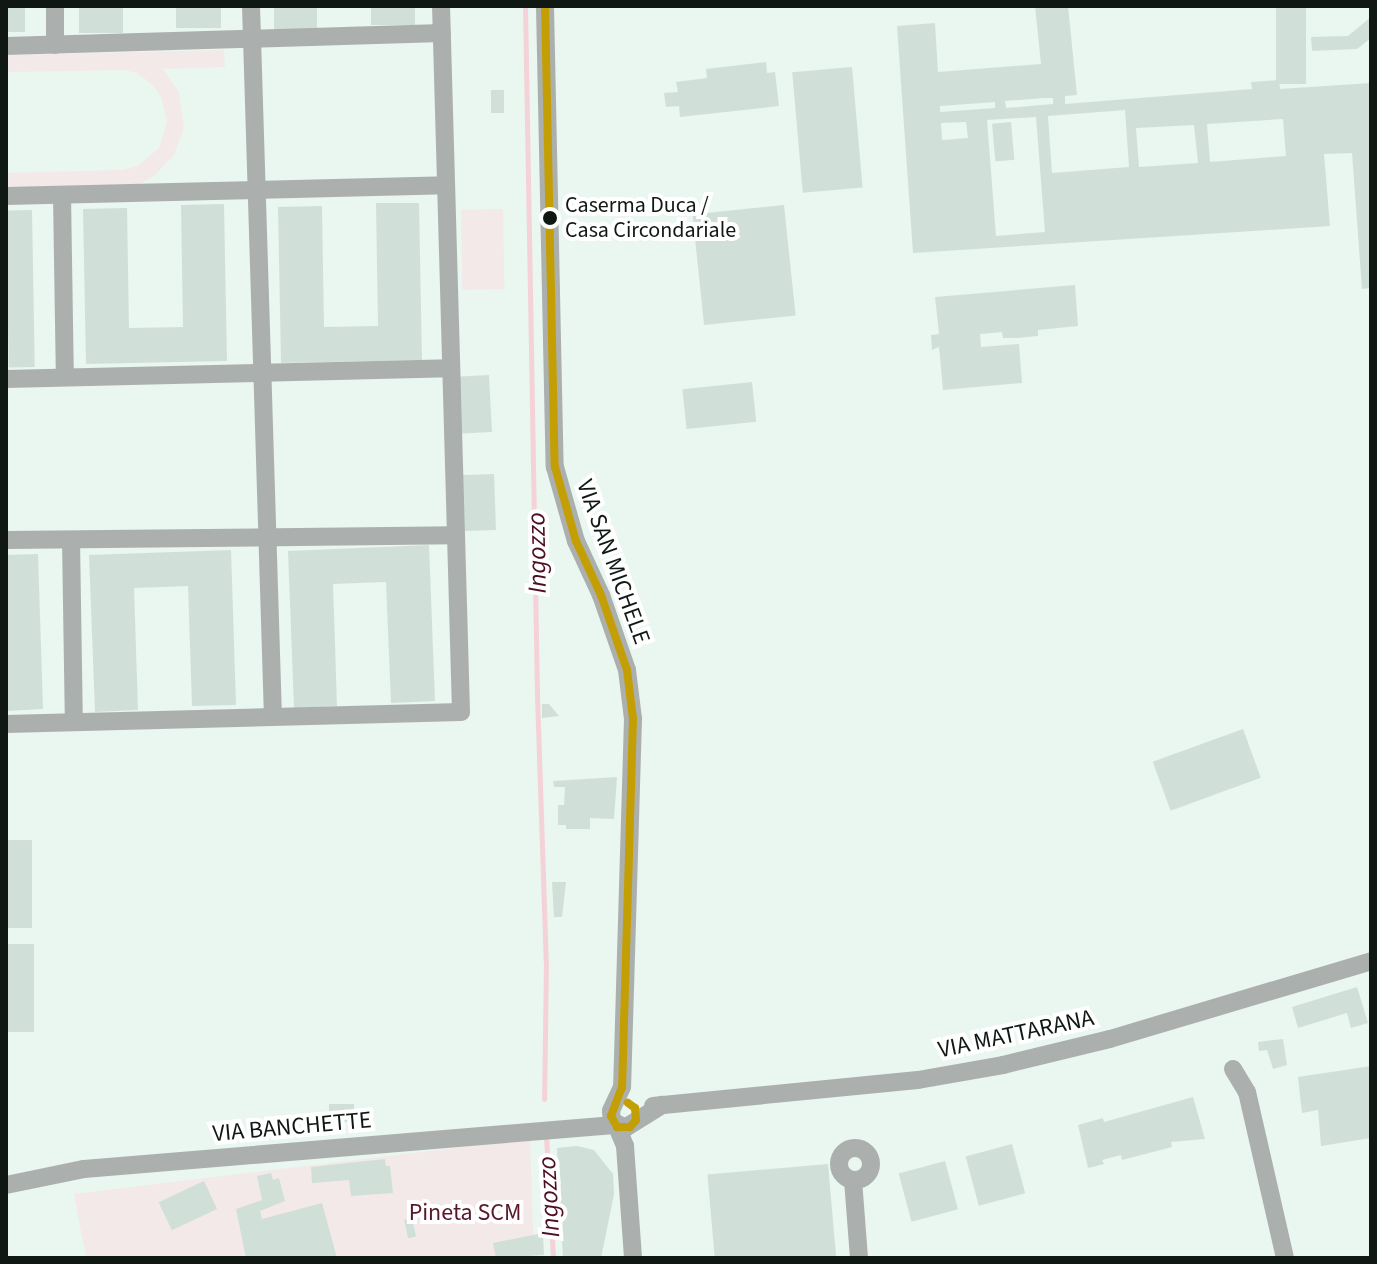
<!DOCTYPE html>
<html>
<head>
<meta charset="utf-8">
<style>
	body { margin:0 }
	#map { position:relative; width:1377px; height:1264px; overflow:hidden; background:#eaf6f0; font-family:"Source Sans 3",sans-serif }
	div>[style] { position:absolute }
	[style*='--x'] { left:calc(var(--x)*1px); top:calc(var(--y)*1px); width:calc(var(--w)*1px); rotate:calc(var(--a)*1deg) }
	.green>* { inset:0; background:#f3e9e9; transform-origin:0 0 }
	.stream>* { height:5px; margin:-2.5px; padding:0 2.5px; transform-origin:2.5px; border-radius:2.5px; background:#f4d2d7 }
	.building>* { inset:0; background:#d0e0d8; transform-origin:0 0 }
	.minor>* { height:18px; margin:-9px; padding:0 9px; transform-origin:9px; border-radius:9px; background:#abb0ae }
	.minor>.ring { margin:-9px; padding:0; box-sizing:content-box; background:none; border:18px solid #abb0ae; border-radius:50% }
	.bus-1>* { height:8px; margin:-4px; padding:0 4px; transform-origin:4px; border-radius:4px; background:#c39f05 }
	.dots>* { width:22px; height:22px; translate:-50% -50%; box-sizing:border-box; border:4px solid #fff; border-radius:50% }
	span { translate:-50% -50%; white-space:nowrap; text-align:center; line-height:1.15; -webkit-text-stroke:8px #fff; paint-order:stroke }
	.bus-label { font-size:22px; color:#101814 }
	.left { translate:0 -50%; text-align:left }
	.street-label { font-size:24px; color:#101814 }
	.park-label { font-size:24px; color:#57192a }
	.water-label { font-size:26px; color:#4c0e22; font-style:italic }
	.frame { position:absolute; inset:0; border:8px solid #101814; pointer-events:none }
</style>
</head>
<body>
<div id="map">
	<div class="green">
		<div style="clip-path:polygon(224px 50px,225px 67px,163px 69px,179px 92px,184px 128px,174px 155px,154px 176px,140px 184px,6px 190px,6px 173px,123px 170px,138px 166px,159px 148px,167px 122px,161px 97px,154px 86px,137px 73px,125px 70px,6px 72px,6px 55px)"></div>
		<div style="left:503px;top:209px;width:80px;height:42px;rotate:89deg"></div>
		<div style="clip-path:polygon(530px 1139px,534px 1258px,86px 1258px,74px 1194px)"></div>
	</div>
	<div class="stream">
		<div style="--x:525;--y:6;--w:690;--a:89"></div>
		<div style="--x:537;--y:696;--w:267;--a:88.1"></div>
		<div style="--x:546;--y:963;--w:136;--a:90.8"></div>
		<div style="--x:546;--y:1136;--w:122;--a:86.7"></div>
	</div>
	<div class="building">
		<div style="left:6px;top:6px;width:19px;height:26px"></div>
		<div style="left:79px;top:6px;width:44px;height:27px"></div>
		<div style="left:176px;top:6px;width:45px;height:22px"></div>
		<div style="left:274px;top:6px;width:43px;height:24px"></div>
		<div style="left:371px;top:6px;width:44px;height:19px"></div>
		<div style="clip-path:polygon(evenodd,1035px 6px,1068px 6px,1077px 95px,1065px 96px,1065px 104px,1252px 89px,1251px 82px,1279px 80px,1280px 89px,1371px 83px,1371px 288px,1362px 289px,1352px 153px,1324px 154px,1330px 226px,913px 253px,897px 26px,935px 23px,938px 72px,1041px 64px,1035px 6px,1044px 98px,1053px 98px,1053px 104px,1006px 108px,1005px 101px,1044px 98px,1035px 6px,995px 102px,995px 108px,940px 112px,940px 106px,995px 102px,1035px 6px,1125px 110px,1129px 167px,1052px 173px,1048px 116px,1125px 110px,1035px 6px,1036px 117px,1045px 232px,996px 236px,987px 120px,1036px 117px,1035px 6px,1283px 119px,1286px 156px,1210px 162px,1207px 124px,1283px 119px,1035px 6px,966px 122px,968px 138px,942px 140px,941px 123px,966px 122px,1035px 6px,1194px 125px,1198px 163px,1139px 167px,1136px 128px,1194px 125px)"></div>
		<div style="left:1276px;top:6px;width:30px;height:78px"></div>
		<div style="clip-path:polygon(1371px 17px,1371px 38px,1357px 49px,1312px 51px,1311px 37px,1348px 36px)"></div>
		<div style="clip-path:polygon(766px 62px,767px 73px,775px 72px,779px 106px,680px 117px,679px 106px,666px 107px,664px 93px,678px 92px,676px 82px,707px 78px,706px 69px)"></div>
		<div style="left:852px;top:67px;width:121px;height:60px;rotate:85deg"></div>
		<div style="left:504px;top:90px;width:23px;height:13px;rotate:90deg"></div>
		<div style="left:1011px;top:122px;width:38px;height:19px;rotate:85deg"></div>
		<div style="clip-path:polygon(376px 203px,419px 203px,422px 360px,281px 363px,278px 207px,322px 206px,324px 327px,378px 326px)"></div>
		<div style="clip-path:polygon(224px 204px,227px 361px,86px 364px,83px 209px,127px 208px,129px 328px,183px 327px,181px 205px)"></div>
		<div style="left:784px;top:205px;width:111px;height:92px;rotate:84deg"></div>
		<div style="left:32px;top:210px;width:157px;height:26px;rotate:89deg"></div>
		<div style="clip-path:polygon(1075px 285px,1078px 326px,1038px 330px,1038px 336px,1017px 338px,1003px 338px,1002px 332px,980px 334px,981px 347px,1019px 344px,1022px 383px,943px 390px,939px 347px,932px 350px,931px 335px,939px 334px,935px 297px)"></div>
		<div style="left:489px;top:375px;width:57px;height:34px;rotate:87deg"></div>
		<div style="left:752px;top:382px;width:40px;height:70px;rotate:84deg"></div>
		<div style="left:494px;top:474px;width:56px;height:37px;rotate:88deg"></div>
		<div style="clip-path:polygon(429px 545px,435px 701px,391px 703px,386px 582px,333px 584px,337px 706px,294px 708px,288px 551px)"></div>
		<div style="clip-path:polygon(231px 550px,236px 705px,192px 706px,188px 586px,134px 588px,138px 710px,95px 712px,89px 555px)"></div>
		<div style="clip-path:polygon(38px 554px,43px 709px,6px 711px,6px 555px)"></div>
		<div style="clip-path:polygon(542px 704px,549px 704px,559px 716px,542px 718px)"></div>
		<div style="left:1243px;top:729px;width:52px;height:96px;rotate:70deg"></div>
		<div style="clip-path:polygon(617px 777px,614px 819px,590px 818px,590px 829px,566px 829px,566px 825px,558px 825px,558px 805px,564px 805px,565px 787px,554px 787px,553px 781px)"></div>
		<div style="left:6px;top:840px;width:26px;height:88px"></div>
		<div style="clip-path:polygon(552px 882px,566px 882px,562px 917px,554px 917px)"></div>
		<div style="left:6px;top:944px;width:28px;height:88px"></div>
		<div style="clip-path:polygon(1357px 987px,1368px 1023px,1351px 1028px,1347px 1013px,1298px 1028px,1292px 1007px)"></div>
		<div style="clip-path:polygon(1283px 1039px,1287px 1065px,1273px 1069px,1267px 1050px,1259px 1051px,1258px 1042px)"></div>
		<div style="clip-path:polygon(1371px 1066px,1371px 1138px,1321px 1146px,1318px 1110px,1302px 1113px,1298px 1077px)"></div>
		<div style="clip-path:polygon(1193px 1097px,1205px 1139px,1171px 1142px,1172px 1147px,1122px 1160px,1121px 1155px,1102px 1160px,1104px 1164px,1088px 1168px,1078px 1125px,1103px 1118px,1104px 1122px)"></div>
		<div style="left:329px;top:1104px;width:25px;height:18px"></div>
		<div style="left:1012px;top:1144px;width:51px;height:48px;rotate:75deg"></div>
		<div style="clip-path:polygon(577px 1146px,594px 1150px,613px 1174px,614px 1194px,601px 1258px,563px 1258px,557px 1148px)"></div>
		<div style="clip-path:polygon(385px 1159px,386px 1166px,390px 1166px,393px 1193px,351px 1196px,349px 1180px,312px 1183px,311px 1167px)"></div>
		<div style="left:945px;top:1161px;width:50px;height:48px;rotate:75deg"></div>
		<div style="left:828px;top:1164px;width:94px;height:121px;rotate:85deg"></div>
		<div style="clip-path:polygon(271px 1173px,273px 1180px,279px 1178px,285px 1201px,260px 1211px,262px 1219px,322px 1203px,337px 1258px,246px 1258px,236px 1209px,262px 1200px,257px 1176px)"></div>
		<div style="left:204px;top:1181px;width:31px;height:50px;rotate:65deg"></div>
		<div style="left:412px;top:1218px;width:19px;height:8px;rotate:78deg"></div>
		<div style="clip-path:polygon(538px 1234px,543px 1235px,544px 1255px,496px 1258px,493px 1243px)"></div>
	</div>
	<div class="minor">
		<div style="--x:55;--y:6;--w:39;--a:90"></div>
		<div style="--x:251;--y:6;--w:710;--a:88.23"></div>
		<div style="--x:545;--y:6;--w:461;--a:88.8"></div>
		<div style="--x:555;--y:467;--w:77;--a:74.2"></div>
		<div style="--x:576;--y:541;--w:60;--a:65.2"></div>
		<div style="--x:601;--y:595;--w:79;--a:70.9"></div>
		<div style="--x:627;--y:670;--w:49;--a:83"></div>
		<div style="--x:633;--y:719;--w:368;--a:91.7"></div>
		<div style="--x:622;--y:1087;--w:26;--a:115"></div>
		<div style="--x:611;--y:1111;--w:10;--a:84"></div>
		<div style="--x:612;--y:1121;--w:15;--a:28"></div>
		<div style="--x:625;--y:1128;--w:44;--a:-31.9"></div>
		<div style="--x:6;--y:46;--w:436;--a:-1.7"></div>
		<div style="--x:62;--y:195;--w:182;--a:89.1"></div>
		<div style="--x:6;--y:196;--w:440;--a:-1.4"></div>
		<div style="--x:6;--y:379;--w:443;--a:-1.4"></div>
		<div style="--x:6;--y:540;--w:448;--a:-0.6"></div>
		<div style="--x:71;--y:540;--w:181;--a:89.1"></div>
		<div style="--x:6;--y:724;--w:455;--a:-1.5"></div>
		<div style="--x:461;--y:712;--w:706;--a:-91.62"></div>
		<div style="--x:1233;--y:1069;--w:27;--a:59"></div>
		<div style="--x:1247;--y:1092;--w:170;--a:77.1"></div>
		<div style="--x:653;--y:1106;--w:266;--a:-5.6"></div>
		<div style="--x:918;--y:1080;--w:86;--a:-10"></div>
		<div style="--x:1003;--y:1065;--w:110;--a:-13.7"></div>
		<div style="--x:1110;--y:1039;--w:272;--a:-16.6"></div>
		<div style="--x:617;--y:1127;--w:21;--a:67"></div>
		<div style="--x:625;--y:1146;--w:112;--a:85.9"></div>
		<div class="ring" style="left:839px;top:1148px;width:14px;height:14px"></div>
		<div style="--x:853;--y:1180;--w:78;--a:85.6"></div>
		<div style="--x:6;--y:1185;--w:80;--a:-11.6"></div>
		<div style="--x:84;--y:1169;--w:532;--a:-4.75"></div>
	</div>
	<div class="bus-1">
		<div style="--x:545;--y:6;--w:461;--a:88.8"></div>
		<div style="--x:555;--y:467;--w:77;--a:74.2"></div>
		<div style="--x:576;--y:541;--w:60;--a:65.2"></div>
		<div style="--x:601;--y:595;--w:79;--a:70.9"></div>
		<div style="--x:627;--y:670;--w:49;--a:83"></div>
		<div style="--x:633;--y:719;--w:368;--a:91.7"></div>
		<div style="--x:622;--y:1087;--w:31;--a:111"></div>
		<div style="--x:611;--y:1116;--w:13;--a:61"></div>
		<div style="--x:617;--y:1127;--w:13;--a:0"></div>
		<div style="--x:630;--y:1127;--w:9;--a:-49"></div>
		<div style="--x:636;--y:1120;--w:12;--a:-95"></div>
		<div style="--x:635;--y:1108;--w:9;--a:-144"></div>
	</div>
	<div class="dots">
		<div style="left:550px;top:218px;background:#101814"></div>
	</div>
	<div class="bus-label">
		<span class="left" style="left:565px;top:218px">Caserma Duca /<br>Casa Circondariale</span>
	</div>
	<div class="street-label">
		<span style="left:613px;top:562px;rotate:70deg">VIA SAN MICHELE</span>
		<span style="left:1016px;top:1034px;rotate:-12deg">VIA MATTARANA</span>
		<span style="left:292px;top:1127px;rotate:-5deg">VIA BANCHETTE</span>
	</div>
	<div class="park-label">
		<span style="left:465px;top:1213px">Pineta SCM</span>
	</div>
	<div class="water-label">
		<span style="left:537px;top:553px;rotate:-91deg">Ingozzo</span>
		<span style="left:549px;top:1197px;rotate:-93deg">Ingozzo</span>
	</div>
	<div class="frame"></div>
</div>
</body>
</html>
